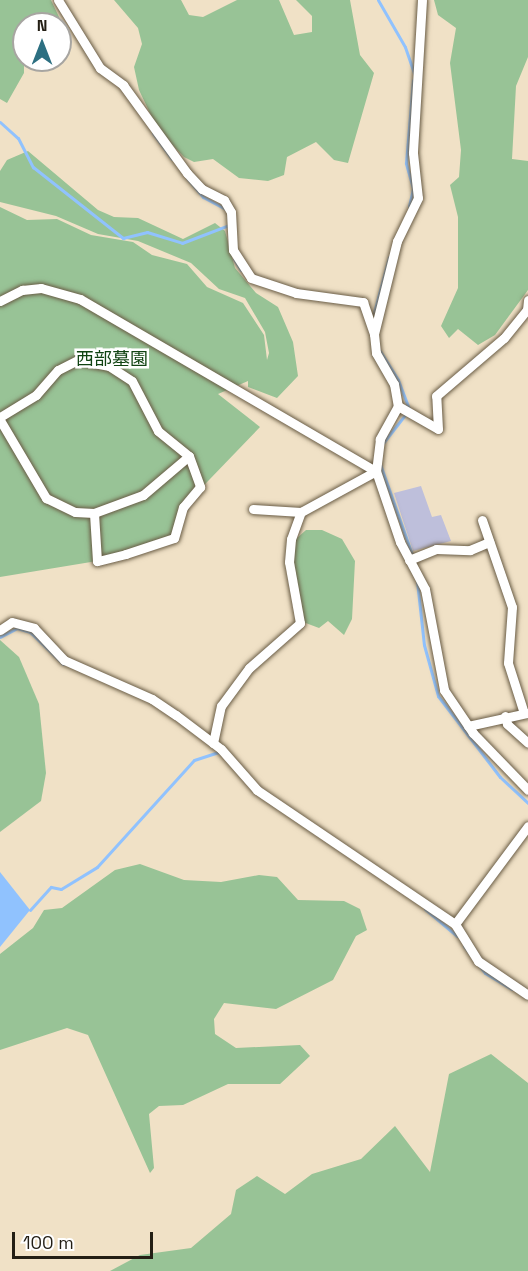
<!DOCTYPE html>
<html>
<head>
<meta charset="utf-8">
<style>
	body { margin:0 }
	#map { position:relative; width:528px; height:1271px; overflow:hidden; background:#f0e1c6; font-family:"Space Grotesk","Noto Sans JP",sans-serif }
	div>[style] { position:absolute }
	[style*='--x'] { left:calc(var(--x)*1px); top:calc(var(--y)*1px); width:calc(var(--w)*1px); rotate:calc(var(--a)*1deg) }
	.green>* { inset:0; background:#98c396 }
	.water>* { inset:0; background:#90c2fe }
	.stream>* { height:3px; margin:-1.5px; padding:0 1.5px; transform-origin:1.5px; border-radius:1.5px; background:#90c2fe }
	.building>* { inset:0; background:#bebfdb }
	.roads { filter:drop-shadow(0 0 2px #695c45) drop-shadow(0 0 2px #695c45) }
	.street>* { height:9px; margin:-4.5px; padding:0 4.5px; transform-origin:4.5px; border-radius:4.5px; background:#fff }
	span { translate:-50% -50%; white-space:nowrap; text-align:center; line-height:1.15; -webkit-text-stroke:5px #fff; paint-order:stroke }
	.park-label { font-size:18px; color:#104312 }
	.north { position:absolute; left:12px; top:12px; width:60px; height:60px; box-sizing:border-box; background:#fff; border:2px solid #a7a5a1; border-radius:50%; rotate:0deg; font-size:16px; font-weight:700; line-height:24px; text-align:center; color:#231e14 }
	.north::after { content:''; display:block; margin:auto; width:21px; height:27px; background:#2c6f81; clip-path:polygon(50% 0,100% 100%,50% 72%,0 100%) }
	.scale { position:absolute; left:12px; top:1232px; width:141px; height:27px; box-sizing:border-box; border:3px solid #231e14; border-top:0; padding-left:8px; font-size:18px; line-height:21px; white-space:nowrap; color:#231e14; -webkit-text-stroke:4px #fff; paint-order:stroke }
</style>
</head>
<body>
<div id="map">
	<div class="green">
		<div style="clip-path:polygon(0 0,51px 0,67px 34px,60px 38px,60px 24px,24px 24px,24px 73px,7px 103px,0 99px)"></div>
		<div style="clip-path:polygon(114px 0,181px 0,189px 15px,203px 17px,237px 0,279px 0,294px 35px,312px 32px,312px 16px,296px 0,350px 0,360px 55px,374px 73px,348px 163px,334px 160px,316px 142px,287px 157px,284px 175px,268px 181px,239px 178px,213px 159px,194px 162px,184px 157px,158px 130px,139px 90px,134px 67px,142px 44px,138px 28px)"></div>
		<div style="clip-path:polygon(434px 0,528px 0,528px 57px,516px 86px,512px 159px,528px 161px,528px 290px,495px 335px,478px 345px,458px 329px,449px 338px,441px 326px,458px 288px,458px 217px,450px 185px,459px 177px,461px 150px,450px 63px,456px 28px,438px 15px)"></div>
		<div style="clip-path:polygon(28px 151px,98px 210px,114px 217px,138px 218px,183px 239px,215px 223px,225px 231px,235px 268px,256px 293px,278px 307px,293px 342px,298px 376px,277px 398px,248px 387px,248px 381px,218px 394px,260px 427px,183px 507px,174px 538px,97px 561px,0 577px,0 207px,27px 220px,57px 219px,91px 235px,133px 242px,152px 255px,187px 264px,207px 287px,243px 303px,264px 335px,267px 360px,269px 353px,265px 332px,245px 298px,219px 289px,191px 263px,138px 241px,98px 234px,56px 216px,0 202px,0 171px,7px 160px)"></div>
		<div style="clip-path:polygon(306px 530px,322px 530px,342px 539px,355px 561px,352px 619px,344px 635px,328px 621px,319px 628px,303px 622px,293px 562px,296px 539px)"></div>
		<div style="clip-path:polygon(0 640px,19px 657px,39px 704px,46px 773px,41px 801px,0 832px)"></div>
		<div style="clip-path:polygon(140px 864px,184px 880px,221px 882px,259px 875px,277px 877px,298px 900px,344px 901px,360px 909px,367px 930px,356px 936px,333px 980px,276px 1009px,224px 1003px,214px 1019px,215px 1034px,236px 1048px,300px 1045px,310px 1056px,280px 1084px,228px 1084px,183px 1105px,159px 1106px,149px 1114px,154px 1168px,150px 1173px,88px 1035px,67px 1028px,0 1050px,0 954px,33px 928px,44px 910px,62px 908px,115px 870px)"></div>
		<div style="clip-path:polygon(491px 1054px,528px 1083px,528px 1271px,110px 1271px,140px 1255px,191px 1248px,231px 1214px,236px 1190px,257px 1176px,285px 1194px,312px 1174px,361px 1159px,395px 1126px,430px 1172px,449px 1074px)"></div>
	</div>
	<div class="water">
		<div style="clip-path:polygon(0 872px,30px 910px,0 947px)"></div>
	</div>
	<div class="stream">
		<div style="--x:378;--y:0;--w:54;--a:60.1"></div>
		<div style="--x:405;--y:47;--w:28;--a:71"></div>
		<div style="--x:0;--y:122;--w:24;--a:42"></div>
		<div style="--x:18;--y:138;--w:33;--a:63"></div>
		<div style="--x:33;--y:167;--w:115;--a:38.3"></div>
		<div style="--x:123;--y:238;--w:25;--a:-14"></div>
		<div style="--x:147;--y:232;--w:37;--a:17"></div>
		<div style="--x:182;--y:243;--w:50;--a:-21"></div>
		<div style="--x:153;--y:133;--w:32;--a:54"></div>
		<div style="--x:187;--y:178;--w:25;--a:50"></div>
		<div style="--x:203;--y:197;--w:26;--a:28"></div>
		<div style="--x:409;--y:206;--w:18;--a:-77"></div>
		<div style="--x:413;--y:188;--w:26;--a:-106"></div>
		<div style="--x:406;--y:163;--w:83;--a:-85.2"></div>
		<div style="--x:234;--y:259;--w:13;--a:58"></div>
		<div style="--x:372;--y:320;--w:65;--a:-74.9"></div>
		<div style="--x:380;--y:351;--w:34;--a:58"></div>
		<div style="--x:398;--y:380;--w:31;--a:69"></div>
		<div style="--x:383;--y:443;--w:37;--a:-52"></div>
		<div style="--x:380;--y:464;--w:99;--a:70.5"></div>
		<div style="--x:417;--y:581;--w:64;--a:83.8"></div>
		<div style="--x:424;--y:645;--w:53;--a:74.6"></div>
		<div style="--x:438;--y:696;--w:102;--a:52.6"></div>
		<div style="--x:500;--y:777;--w:38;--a:43"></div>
		<div style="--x:0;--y:637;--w:19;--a:-28"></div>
		<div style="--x:17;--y:628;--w:14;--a:17"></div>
		<div style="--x:30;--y:632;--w:46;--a:44.1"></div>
		<div style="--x:425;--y:909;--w:42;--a:40.2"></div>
		<div style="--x:30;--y:910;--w:31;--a:-48"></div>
		<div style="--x:51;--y:887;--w:10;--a:11"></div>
		<div style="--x:61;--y:889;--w:42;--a:-31.4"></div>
		<div style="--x:97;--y:867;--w:144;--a:-47.8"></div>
		<div style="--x:194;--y:760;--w:25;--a:-18"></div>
		<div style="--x:464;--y:946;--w:34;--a:52"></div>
		<div style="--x:485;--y:973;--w:31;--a:31"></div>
	</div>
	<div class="building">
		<div style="clip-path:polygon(421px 486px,432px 517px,441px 515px,451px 541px,413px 551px,394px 493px)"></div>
	</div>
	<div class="roads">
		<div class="street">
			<div style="--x:58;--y:0;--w:80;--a:58.3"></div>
			<div style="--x:100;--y:68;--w:29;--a:36"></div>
			<div style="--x:123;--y:85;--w:109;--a:54"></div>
			<div style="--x:187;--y:173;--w:22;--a:47"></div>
			<div style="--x:202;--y:189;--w:25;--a:27"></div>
			<div style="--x:224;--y:200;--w:14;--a:60"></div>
			<div style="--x:231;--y:212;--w:38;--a:87"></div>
			<div style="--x:233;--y:250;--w:33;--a:57"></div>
			<div style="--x:251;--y:278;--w:47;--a:18.4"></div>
			<div style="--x:296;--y:293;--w:68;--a:7.7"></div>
			<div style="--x:363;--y:302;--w:34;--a:71"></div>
			<div style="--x:422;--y:0;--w:153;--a:93.4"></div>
			<div style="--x:413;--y:153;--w:45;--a:83.7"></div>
			<div style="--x:418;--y:198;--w:48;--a:116"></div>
			<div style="--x:397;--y:241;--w:96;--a:103.9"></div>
			<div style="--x:374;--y:334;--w:19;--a:84"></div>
			<div style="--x:376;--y:353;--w:36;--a:60"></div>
			<div style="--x:394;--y:384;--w:22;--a:80"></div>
			<div style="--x:398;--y:406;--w:38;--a:119"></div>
			<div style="--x:380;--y:439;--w:32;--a:97"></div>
			<div style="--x:376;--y:471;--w:75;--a:71.3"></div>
			<div style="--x:400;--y:542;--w:53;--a:62"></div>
			<div style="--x:425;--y:589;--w:103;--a:79.3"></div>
			<div style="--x:444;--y:690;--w:52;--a:56"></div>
			<div style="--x:473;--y:733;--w:79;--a:46"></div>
			<div style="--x:0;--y:301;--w:25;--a:-27"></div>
			<div style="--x:22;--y:290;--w:19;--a:-6"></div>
			<div style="--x:41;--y:288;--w:41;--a:15.8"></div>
			<div style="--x:80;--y:299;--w:342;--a:30.2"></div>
			<div style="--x:398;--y:406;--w:46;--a:29.9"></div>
			<div style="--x:438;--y:429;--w:33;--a:-93"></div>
			<div style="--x:436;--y:396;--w:89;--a:-40.5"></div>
			<div style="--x:504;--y:338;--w:36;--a:-51"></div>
			<div style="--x:527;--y:310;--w:10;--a:-84"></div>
			<div style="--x:0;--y:417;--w:42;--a:-31.4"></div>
			<div style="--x:36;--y:395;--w:33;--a:-49"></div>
			<div style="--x:58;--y:370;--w:22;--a:-27"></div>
			<div style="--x:78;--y:360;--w:32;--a:11"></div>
			<div style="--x:109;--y:366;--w:27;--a:33"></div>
			<div style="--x:132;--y:381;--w:56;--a:62.5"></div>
			<div style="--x:158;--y:431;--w:40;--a:39"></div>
			<div style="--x:189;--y:456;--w:33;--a:70"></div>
			<div style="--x:200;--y:487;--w:26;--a:130"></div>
			<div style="--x:183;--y:507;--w:32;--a:106"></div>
			<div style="--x:174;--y:538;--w:51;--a:161.6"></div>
			<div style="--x:126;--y:554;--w:30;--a:166"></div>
			<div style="--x:97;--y:561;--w:48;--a:-93.6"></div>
			<div style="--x:0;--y:420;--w:91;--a:59.5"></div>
			<div style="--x:46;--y:498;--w:32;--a:26"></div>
			<div style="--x:75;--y:512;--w:19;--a:3"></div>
			<div style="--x:94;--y:513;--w:52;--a:-20.2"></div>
			<div style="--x:143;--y:495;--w:60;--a:-40.3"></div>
			<div style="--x:253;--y:509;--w:48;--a:3.6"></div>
			<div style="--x:301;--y:512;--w:85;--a:-28.7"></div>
			<div style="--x:482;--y:520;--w:92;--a:71"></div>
			<div style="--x:512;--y:607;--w:56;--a:94.1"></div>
			<div style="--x:508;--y:663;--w:52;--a:72.3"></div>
			<div style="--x:409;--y:560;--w:29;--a:-22"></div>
			<div style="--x:436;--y:549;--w:34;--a:2"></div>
			<div style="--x:470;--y:550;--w:21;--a:-23"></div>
			<div style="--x:0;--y:630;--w:14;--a:-34"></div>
			<div style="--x:12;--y:622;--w:23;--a:15"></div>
			<div style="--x:34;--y:628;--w:44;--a:46.8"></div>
			<div style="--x:64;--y:660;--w:96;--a:23.9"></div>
			<div style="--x:152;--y:699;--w:29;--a:34"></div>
			<div style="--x:176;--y:715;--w:56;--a:37.1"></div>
			<div style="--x:221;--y:749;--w:55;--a:48.7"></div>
			<div style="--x:257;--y:790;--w:239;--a:34.1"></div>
			<div style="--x:455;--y:924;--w:44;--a:58.1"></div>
			<div style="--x:478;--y:961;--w:60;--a:34.2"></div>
			<div style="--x:505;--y:716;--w:8;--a:76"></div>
			<div style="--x:507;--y:724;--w:28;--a:42"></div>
			<div style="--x:468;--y:726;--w:60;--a:-12.4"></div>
			<div style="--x:213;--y:743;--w:38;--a:-78"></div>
			<div style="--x:221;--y:706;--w:47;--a:-53.6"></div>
			<div style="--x:249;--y:668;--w:68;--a:-41.4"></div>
			<div style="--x:300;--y:623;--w:62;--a:-100.2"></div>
			<div style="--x:289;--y:562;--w:23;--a:-85"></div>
			<div style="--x:291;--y:539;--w:29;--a:-70"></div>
			<div style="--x:455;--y:924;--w:122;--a:-53.3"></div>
		</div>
	</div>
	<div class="park-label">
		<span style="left:112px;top:359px">西部墓園</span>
	</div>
	<div class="north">N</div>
	<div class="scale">100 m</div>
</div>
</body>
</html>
